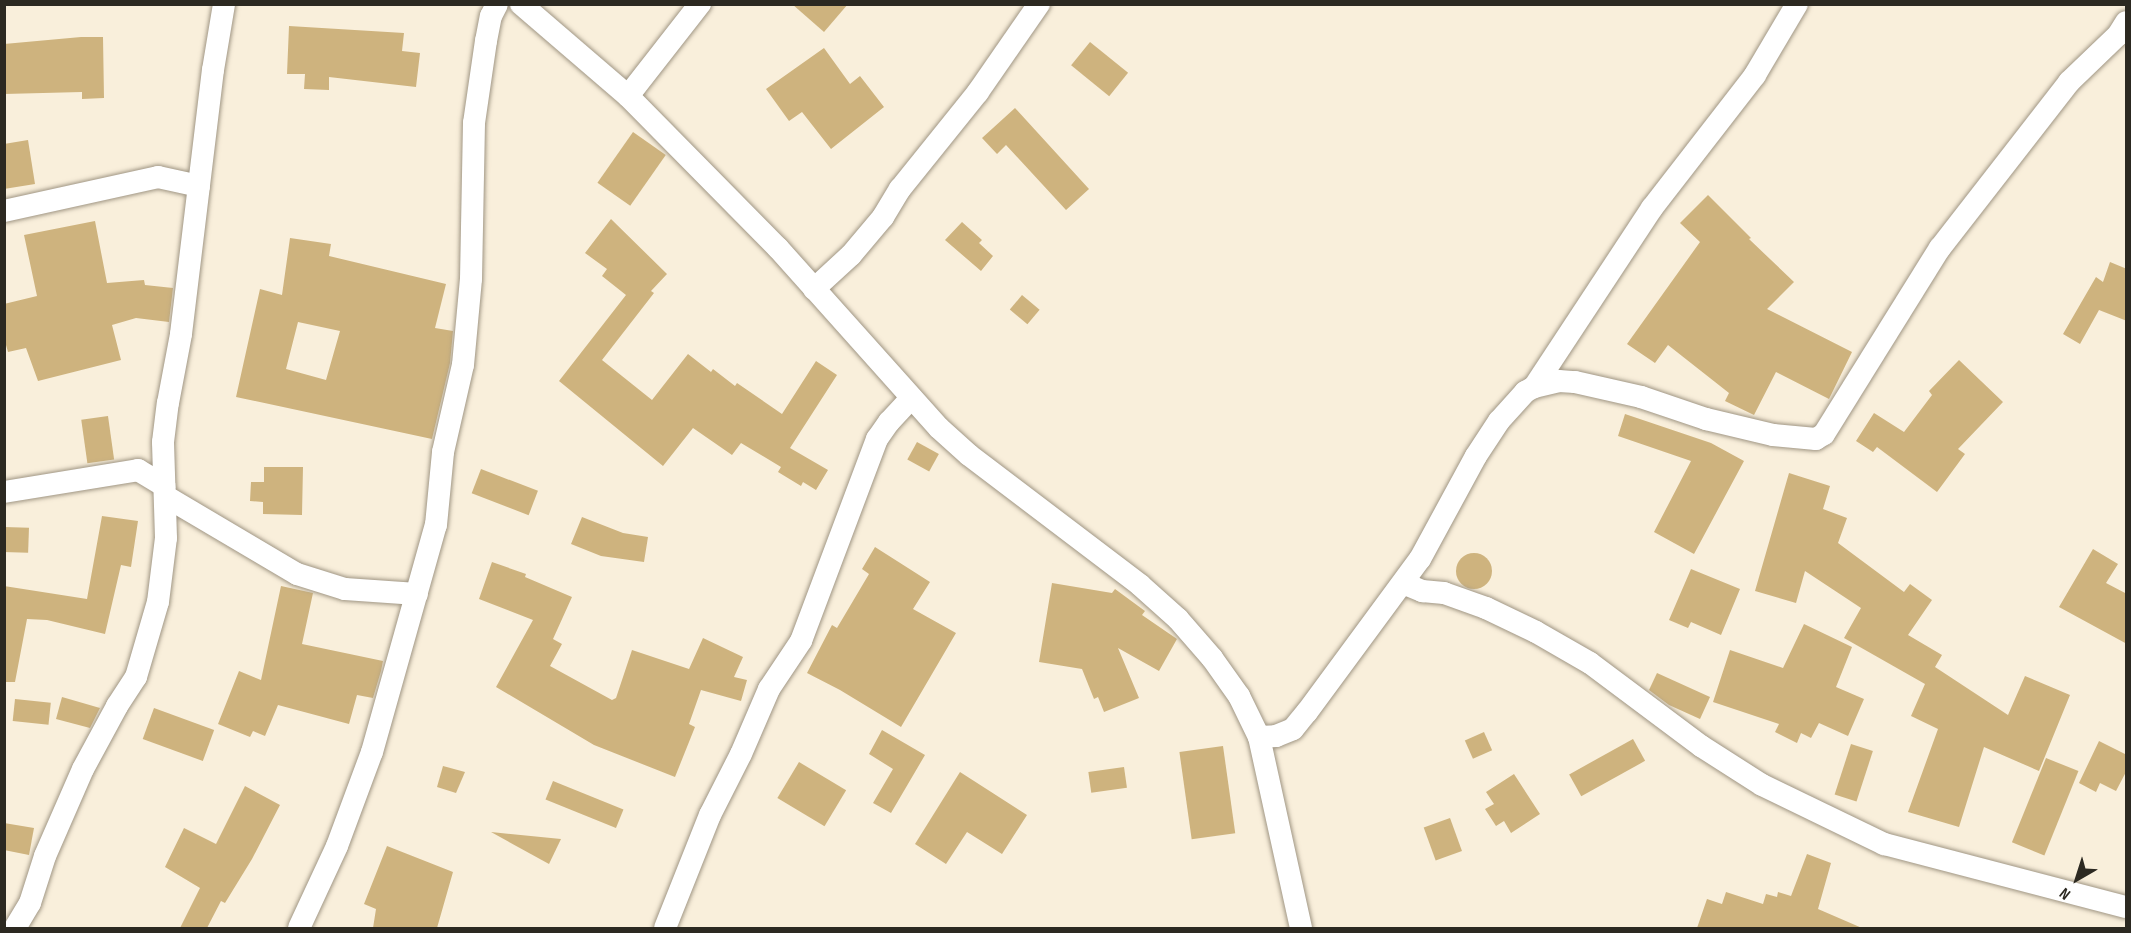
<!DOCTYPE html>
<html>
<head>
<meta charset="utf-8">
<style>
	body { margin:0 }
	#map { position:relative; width:2131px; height:933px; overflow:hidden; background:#f9efdb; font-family:"Sofia Sans Condensed",sans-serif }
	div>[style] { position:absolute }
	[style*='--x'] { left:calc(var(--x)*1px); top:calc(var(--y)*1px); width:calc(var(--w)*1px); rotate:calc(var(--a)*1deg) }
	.building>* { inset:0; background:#ceb37e; transform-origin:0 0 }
	.round { border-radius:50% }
	.roads { filter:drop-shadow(0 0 2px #a09684) drop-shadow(0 0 2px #a09684) }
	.minor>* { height:22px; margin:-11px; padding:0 11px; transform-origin:11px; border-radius:11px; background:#fff }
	span { translate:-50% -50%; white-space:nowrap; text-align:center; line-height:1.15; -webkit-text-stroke:5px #fff; paint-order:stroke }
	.frame { position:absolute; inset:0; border:6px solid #2c2921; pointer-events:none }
	.north { position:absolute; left:2047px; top:849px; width:60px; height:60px; -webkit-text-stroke:4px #fff; paint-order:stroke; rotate:219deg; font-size:16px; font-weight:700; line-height:24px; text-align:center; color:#2c2921 }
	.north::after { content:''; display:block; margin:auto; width:21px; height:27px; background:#2c2921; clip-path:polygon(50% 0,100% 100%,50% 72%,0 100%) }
</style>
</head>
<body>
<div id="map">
	<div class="building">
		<div style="clip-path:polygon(792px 4px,848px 4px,824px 32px)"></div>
		<div style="clip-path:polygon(289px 26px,404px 33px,402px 51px,420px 53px,416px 87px,329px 77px,329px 90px,304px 89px,305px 74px,287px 74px)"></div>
		<div style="clip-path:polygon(81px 37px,103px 37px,104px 98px,82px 99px,82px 92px,4px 94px,4px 44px)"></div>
		<div style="left:1090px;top:42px;width:49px;height:30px;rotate:39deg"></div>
		<div style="clip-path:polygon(824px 48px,850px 84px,860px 76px,884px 107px,831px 149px,802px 112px,789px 121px,766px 89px)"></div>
		<div style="clip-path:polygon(1015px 108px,1089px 189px,1066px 210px,1006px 145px,997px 154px,982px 138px)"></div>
		<div style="left:633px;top:132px;width:40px;height:62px;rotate:35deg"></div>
		<div style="clip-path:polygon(28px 140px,35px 184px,4px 189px,4px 144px)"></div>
		<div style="clip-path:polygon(1708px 195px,1751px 238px,1749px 239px,1794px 282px,1767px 309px,1852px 352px,1829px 399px,1776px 372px,1754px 415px,1725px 401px,1729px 393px,1668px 345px,1655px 363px,1627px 344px,1700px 242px,1680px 223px)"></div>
		<div style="clip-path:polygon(611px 219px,667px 274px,651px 291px,654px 293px,602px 360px,652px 400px,688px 354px,711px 372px,713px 369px,735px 386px,737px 383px,782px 414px,816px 361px,837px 375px,790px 448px,828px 470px,816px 490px,803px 482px,801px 486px,778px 472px,781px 467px,741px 443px,732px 455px,693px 428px,663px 466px,559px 381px,626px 295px,602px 276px,607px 269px,585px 253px)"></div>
		<div style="clip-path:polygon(95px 221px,107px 283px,144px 280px,145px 285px,173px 288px,169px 322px,136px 318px,112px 325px,121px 360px,38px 381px,26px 348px,8px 352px,4px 338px,4px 304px,37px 296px,24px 235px)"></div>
		<div style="clip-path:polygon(962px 222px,982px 240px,979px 243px,993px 256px,981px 271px,945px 240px)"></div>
		<div style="clip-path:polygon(evenodd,290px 238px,331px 244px,329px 256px,446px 284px,435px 328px,453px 331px,450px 363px,432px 439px,236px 397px,260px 289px,282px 295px,290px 238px,298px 322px,340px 331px,326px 380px,286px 369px,298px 322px)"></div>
		<div style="clip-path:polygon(2110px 262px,2127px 269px,2127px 321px,2099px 310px,2080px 344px,2063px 334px,2096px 277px,2103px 282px)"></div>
		<div style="left:1022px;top:295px;width:23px;height:19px;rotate:40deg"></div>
		<div style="clip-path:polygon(1959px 360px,2003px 402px,1958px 449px,1965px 454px,1937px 492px,1877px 447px,1873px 452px,1856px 441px,1874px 413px,1904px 432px,1932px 395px,1929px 391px)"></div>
		<div style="clip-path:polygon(1625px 414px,1711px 443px,1744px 461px,1694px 554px,1654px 532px,1691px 461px,1618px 436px)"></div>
		<div style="left:108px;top:416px;width:44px;height:27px;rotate:82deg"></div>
		<div style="left:917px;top:442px;width:25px;height:20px;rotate:29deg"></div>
		<div style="clip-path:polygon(264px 467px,303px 467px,302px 515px,263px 514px,263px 502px,250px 501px,251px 482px,264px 482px)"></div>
		<div style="left:481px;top:469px;width:61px;height:26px;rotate:21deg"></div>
		<div style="clip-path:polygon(1789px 473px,1830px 486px,1823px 509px,1847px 518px,1838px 543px,1904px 592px,1910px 584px,1932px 600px,1908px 635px,1942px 655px,1935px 667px,2008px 715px,2025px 676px,2070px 695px,2039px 771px,1984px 747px,1959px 827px,1908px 812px,1938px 729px,1911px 716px,1925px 684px,1844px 638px,1861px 608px,1805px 571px,1796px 603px,1755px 591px)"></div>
		<div style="clip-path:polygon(102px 516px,138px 521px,131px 567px,121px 565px,105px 634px,47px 620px,27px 619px,15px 682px,4px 682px,4px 586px,87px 599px)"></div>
		<div style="clip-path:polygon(582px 517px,623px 533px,648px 537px,644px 562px,601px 556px,571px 544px)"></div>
		<div style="left:4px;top:527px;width:25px;height:25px;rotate:2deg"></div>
		<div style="clip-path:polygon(875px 547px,930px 582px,913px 609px,956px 633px,901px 727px,840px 690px,807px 673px,832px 625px,837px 628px,869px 574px,862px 569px)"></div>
		<div style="clip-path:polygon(2093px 549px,2118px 564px,2106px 583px,2127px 594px,2127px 644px,2059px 607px)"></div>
		<div class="round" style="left:1456px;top:553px;width:36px;height:36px"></div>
		<div style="clip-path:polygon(492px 562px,526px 574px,525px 577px,572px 597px,553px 639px,562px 644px,550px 666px,612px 700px,616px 698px,632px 650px,689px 669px,703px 638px,743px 657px,734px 677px,747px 680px,741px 701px,701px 690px,689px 724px,695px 727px,675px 777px,594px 745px,496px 687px,533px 620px,479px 599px)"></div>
		<div style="clip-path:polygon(1691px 569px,1740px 589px,1721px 635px,1691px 622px,1688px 628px,1669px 620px)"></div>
		<div style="clip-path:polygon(1052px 583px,1112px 593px,1115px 589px,1145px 611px,1142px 615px,1177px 639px,1159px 671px,1118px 648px,1139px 698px,1104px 712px,1098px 697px,1094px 699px,1082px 669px,1039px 662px)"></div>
		<div style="clip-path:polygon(281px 586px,313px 593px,302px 644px,383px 661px,381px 671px,373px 698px,357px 695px,349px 724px,278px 705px,265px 736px,253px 731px,250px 737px,218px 724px,239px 671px,261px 680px)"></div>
		<div style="clip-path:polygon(1804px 624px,1852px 647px,1836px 687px,1864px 699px,1848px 736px,1819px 723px,1811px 738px,1801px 733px,1797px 743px,1775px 732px,1779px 724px,1713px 702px,1730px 650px,1783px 668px)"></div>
		<div style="clip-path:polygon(1657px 673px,1710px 697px,1700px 719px,1669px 705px,1649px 690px)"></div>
		<div style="clip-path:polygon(62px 697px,100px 708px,90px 728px,56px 719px)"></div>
		<div style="left:15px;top:699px;width:36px;height:22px;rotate:6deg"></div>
		<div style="left:154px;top:708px;width:64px;height:33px;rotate:20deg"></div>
		<div style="clip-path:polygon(882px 730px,925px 755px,891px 813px,873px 803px,893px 769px,869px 754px)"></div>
		<div style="left:1484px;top:732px;width:20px;height:21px;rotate:66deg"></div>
		<div style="left:1633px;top:739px;width:25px;height:73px;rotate:61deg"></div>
		<div style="clip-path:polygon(2099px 741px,2127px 755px,2127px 770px,2116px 791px,2100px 783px,2096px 792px,2079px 783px)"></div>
		<div style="left:1851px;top:744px;width:23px;height:53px;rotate:18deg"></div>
		<div style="left:1223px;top:746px;width:88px;height:44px;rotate:82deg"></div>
		<div style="left:2046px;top:758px;width:35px;height:91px;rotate:22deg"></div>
		<div style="left:799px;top:762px;width:55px;height:42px;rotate:31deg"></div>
		<div style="clip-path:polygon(443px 766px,465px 772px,456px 793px,437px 787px)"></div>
		<div style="left:1124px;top:767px;width:21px;height:36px;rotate:82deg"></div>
		<div style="clip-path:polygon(960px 772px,1027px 815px,1002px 854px,967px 832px,946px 864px,915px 844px)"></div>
		<div style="clip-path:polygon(1514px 774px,1540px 814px,1511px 833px,1504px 821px,1496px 826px,1485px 809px,1494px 804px,1486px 792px)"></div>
		<div style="left:553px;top:781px;width:76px;height:20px;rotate:22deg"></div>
		<div style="clip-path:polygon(245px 786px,280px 805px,252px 859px,225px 903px,221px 901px,207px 928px,180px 928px,200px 888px,165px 867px,184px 828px,216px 844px)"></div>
		<div style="left:1450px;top:818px;width:35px;height:28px;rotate:70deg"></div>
		<div style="clip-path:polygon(4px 823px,34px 828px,29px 855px,4px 850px)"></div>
		<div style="clip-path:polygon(491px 832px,561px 839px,549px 864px)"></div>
		<div style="clip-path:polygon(387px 846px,453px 872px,437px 928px,373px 928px,376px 909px,364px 904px)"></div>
		<div style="clip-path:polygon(1807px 854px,1831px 863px,1818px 909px,1862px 928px,1697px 928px,1707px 899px,1722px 904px,1726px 892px,1763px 904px,1766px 894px,1777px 897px,1778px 892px,1791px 896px)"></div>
	</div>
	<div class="roads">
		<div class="minor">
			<div style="--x:521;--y:4;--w:141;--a:40.7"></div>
			<div style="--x:628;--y:96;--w:214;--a:45.4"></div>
			<div style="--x:778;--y:248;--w:241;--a:48.2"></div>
			<div style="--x:939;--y:428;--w:40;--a:42"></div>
			<div style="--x:969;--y:455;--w:215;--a:37.2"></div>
			<div style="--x:1140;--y:585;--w:51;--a:41.8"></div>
			<div style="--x:1178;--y:619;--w:52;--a:48.9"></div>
			<div style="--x:1212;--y:658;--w:47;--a:54.6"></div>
			<div style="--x:1239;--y:696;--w:46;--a:64"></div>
			<div style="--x:1259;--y:737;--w:196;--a:77.6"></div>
			<div style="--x:628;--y:96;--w:117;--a:-52"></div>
			<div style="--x:4;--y:211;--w:158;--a:-12.4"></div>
			<div style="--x:158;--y:177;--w:42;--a:12.4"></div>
			<div style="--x:814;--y:289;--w:50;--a:-42.6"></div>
			<div style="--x:851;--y:255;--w:50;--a:-49.9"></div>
			<div style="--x:883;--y:217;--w:33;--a:-59"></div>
			<div style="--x:900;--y:189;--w:124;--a:-51.2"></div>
			<div style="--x:978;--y:92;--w:107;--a:-55.3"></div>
			<div style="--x:1534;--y:387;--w:214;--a:-56.6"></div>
			<div style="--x:1652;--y:208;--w:168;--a:-52.2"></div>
			<div style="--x:1755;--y:75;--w:82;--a:-59.4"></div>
			<div style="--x:4;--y:492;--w:136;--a:-9.3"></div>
			<div style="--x:138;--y:470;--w:31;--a:31"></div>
			<div style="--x:165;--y:496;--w:153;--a:30.6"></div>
			<div style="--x:297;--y:574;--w:50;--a:17.4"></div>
			<div style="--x:345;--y:589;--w:72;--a:4"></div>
			<div style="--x:1403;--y:583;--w:21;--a:23"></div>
			<div style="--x:1422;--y:591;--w:22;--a:5"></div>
			<div style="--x:1444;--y:593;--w:45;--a:19.7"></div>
			<div style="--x:1486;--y:608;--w:55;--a:25.6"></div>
			<div style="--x:1536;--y:632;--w:62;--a:29.9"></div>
			<div style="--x:1590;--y:663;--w:139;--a:36.8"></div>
			<div style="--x:1701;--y:746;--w:72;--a:32.6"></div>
			<div style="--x:1762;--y:785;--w:136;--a:25.8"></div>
			<div style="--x:1884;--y:844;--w:250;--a:14.6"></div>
			<div style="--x:1259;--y:737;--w:17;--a:-3"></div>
			<div style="--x:1276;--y:736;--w:18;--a:-22"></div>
			<div style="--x:1293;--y:729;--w:22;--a:-51"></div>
			<div style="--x:1307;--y:712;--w:190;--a:-53.6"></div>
			<div style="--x:1420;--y:559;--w:117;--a:-61.5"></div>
			<div style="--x:1476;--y:456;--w:42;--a:-56.7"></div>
			<div style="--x:1499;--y:421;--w:39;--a:-48"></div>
			<div style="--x:1525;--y:392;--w:10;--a:-29"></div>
			<div style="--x:1534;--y:387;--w:26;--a:-13"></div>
			<div style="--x:1559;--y:381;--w:16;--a:4"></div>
			<div style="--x:1575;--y:382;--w:68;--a:12.8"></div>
			<div style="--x:1641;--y:397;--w:69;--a:18.7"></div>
			<div style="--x:1706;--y:419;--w:69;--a:13.4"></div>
			<div style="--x:1773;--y:435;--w:43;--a:5.3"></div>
			<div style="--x:1816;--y:439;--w:9;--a:-32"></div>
			<div style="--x:1824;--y:434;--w:219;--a:-58.1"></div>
			<div style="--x:1940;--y:248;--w:210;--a:-52.1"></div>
			<div style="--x:2069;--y:82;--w:68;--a:-43.8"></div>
			<div style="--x:2118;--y:35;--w:15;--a:-58"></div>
			<div style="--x:15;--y:928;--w:29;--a:-59"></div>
			<div style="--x:30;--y:903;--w:49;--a:-72.3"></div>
			<div style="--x:45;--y:856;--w:95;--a:-66.4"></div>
			<div style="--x:83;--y:769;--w:72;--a:-61.6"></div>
			<div style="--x:117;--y:706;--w:35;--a:-57"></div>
			<div style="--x:136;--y:677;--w:78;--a:-73.7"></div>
			<div style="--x:158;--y:602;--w:64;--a:-82.9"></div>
			<div style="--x:166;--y:538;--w:96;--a:-91.8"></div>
			<div style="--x:163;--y:442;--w:39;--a:-83"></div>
			<div style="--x:168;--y:403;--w:70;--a:-79.3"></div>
			<div style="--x:181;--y:334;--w:266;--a:-83.1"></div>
			<div style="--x:213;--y:70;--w:67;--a:-80.5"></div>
			<div style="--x:299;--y:928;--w:90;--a:-65.1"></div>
			<div style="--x:337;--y:846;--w:100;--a:-69.6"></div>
			<div style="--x:372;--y:752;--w:236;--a:-74.3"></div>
			<div style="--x:436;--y:525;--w:73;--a:-84.5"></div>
			<div style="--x:443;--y:452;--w:89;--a:-77.1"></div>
			<div style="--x:463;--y:365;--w:86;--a:-84.7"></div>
			<div style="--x:471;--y:279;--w:156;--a:-88.9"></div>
			<div style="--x:474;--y:123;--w:83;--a:-81.7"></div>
			<div style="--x:486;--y:41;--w:25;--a:-79"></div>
			<div style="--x:491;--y:16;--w:13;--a:-63"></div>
			<div style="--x:665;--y:928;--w:122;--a:-68.3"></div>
			<div style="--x:710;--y:815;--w:68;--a:-63.1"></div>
			<div style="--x:741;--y:754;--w:71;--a:-66.7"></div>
			<div style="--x:769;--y:689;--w:58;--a:-56.3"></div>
			<div style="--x:801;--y:641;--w:216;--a:-69.4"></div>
			<div style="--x:877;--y:439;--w:21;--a:-55"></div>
			<div style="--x:889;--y:422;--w:33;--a:-47"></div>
		</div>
	</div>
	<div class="frame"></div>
	<div class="north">N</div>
</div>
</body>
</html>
